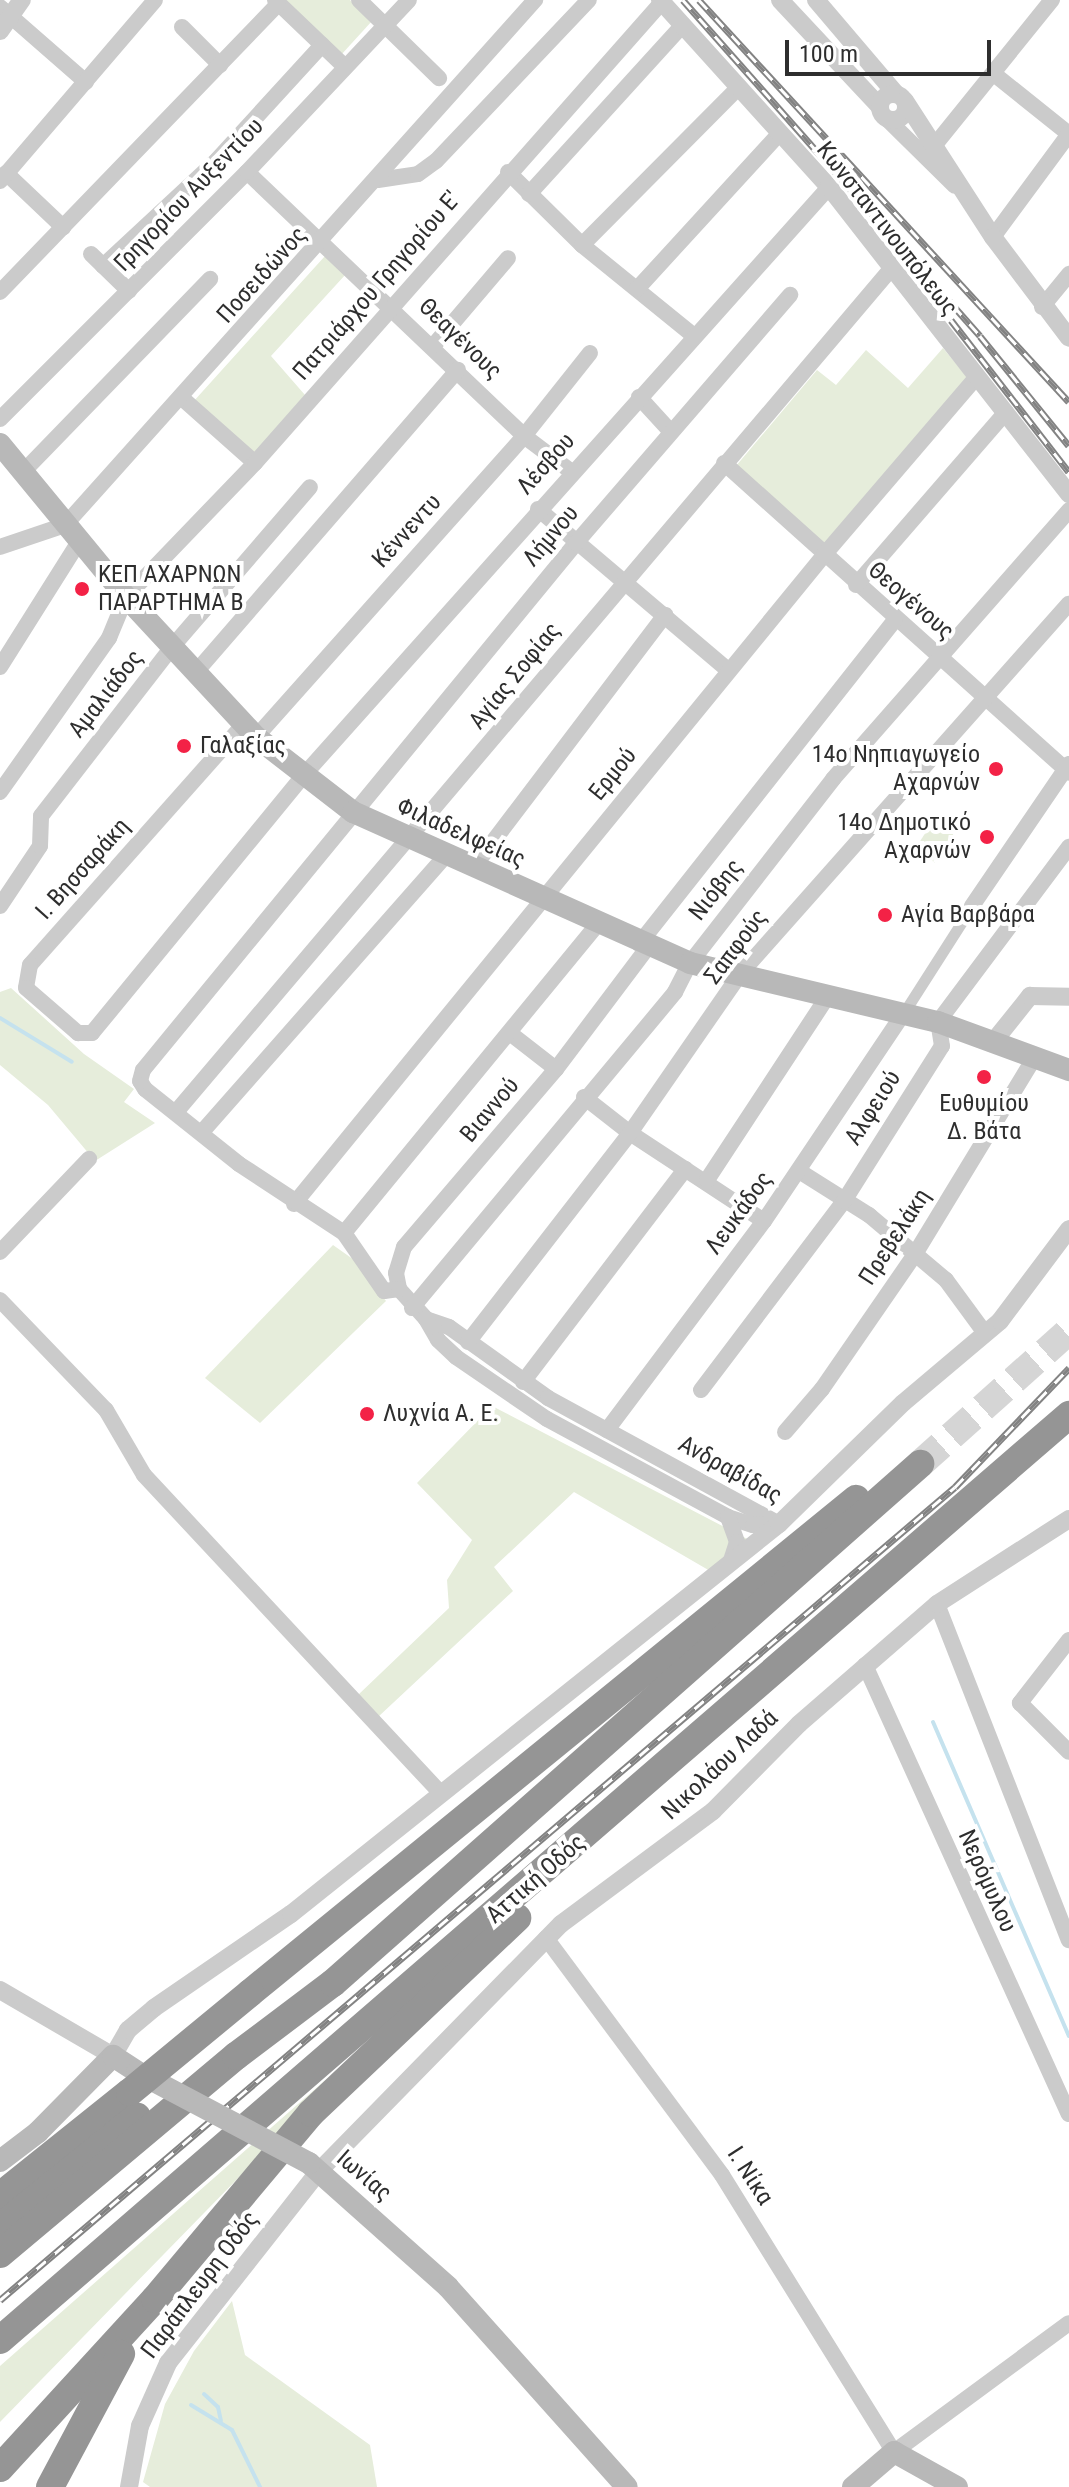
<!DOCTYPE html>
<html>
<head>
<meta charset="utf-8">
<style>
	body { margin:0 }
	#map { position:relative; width:1069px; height:2487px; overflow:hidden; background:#fff; font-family:"Roboto Condensed",sans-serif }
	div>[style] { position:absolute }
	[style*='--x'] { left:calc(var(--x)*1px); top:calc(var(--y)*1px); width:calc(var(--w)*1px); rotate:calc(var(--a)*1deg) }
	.green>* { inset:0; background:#e6eddb; transform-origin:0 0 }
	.stream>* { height:4px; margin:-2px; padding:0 2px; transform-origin:2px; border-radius:2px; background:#c5e2ee }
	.motorway-tunnel>* { height:28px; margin-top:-14px; transform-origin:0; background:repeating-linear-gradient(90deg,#d5d5d5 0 28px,transparent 0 42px) }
	.pedestrian>* { height:11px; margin:-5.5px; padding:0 5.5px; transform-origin:5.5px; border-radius:5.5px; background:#cbcbcb }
	.minor>* { height:16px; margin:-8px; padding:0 8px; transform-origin:8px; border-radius:8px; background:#cbcbcb }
	.tertiary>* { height:18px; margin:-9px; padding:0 9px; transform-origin:9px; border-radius:9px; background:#cbcbcb }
	.tertiary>.ring { margin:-9px; padding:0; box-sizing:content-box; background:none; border:18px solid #cbcbcb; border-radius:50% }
	.secondary>* { height:22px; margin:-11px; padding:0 11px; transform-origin:11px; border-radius:11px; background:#b8b8b8 }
	.motorway>* { height:28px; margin:-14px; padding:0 14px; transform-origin:14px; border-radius:14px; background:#959595 }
	.rail>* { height:7px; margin-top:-3.5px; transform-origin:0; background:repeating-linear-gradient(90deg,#fff 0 12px,#838383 0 24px); box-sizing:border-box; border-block:2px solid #838383 }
	.secondary-bridge>* { height:22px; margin:-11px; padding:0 11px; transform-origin:11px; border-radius:11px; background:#b8b8b8 }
	.motorway-bridge>* { height:28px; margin:-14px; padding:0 14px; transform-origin:14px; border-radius:14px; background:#959595 }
	.dots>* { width:22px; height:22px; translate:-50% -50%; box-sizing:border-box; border:4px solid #fff; border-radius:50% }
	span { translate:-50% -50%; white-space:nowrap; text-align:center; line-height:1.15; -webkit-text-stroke:8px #fff; paint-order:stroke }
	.street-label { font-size:24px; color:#2e2e2e }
	.poi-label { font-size:24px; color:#2e2e2e }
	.left { translate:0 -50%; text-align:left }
	.right { translate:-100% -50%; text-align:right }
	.scale { position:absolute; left:785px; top:40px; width:206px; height:36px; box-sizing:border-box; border:4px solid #2e2e2e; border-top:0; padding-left:10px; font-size:24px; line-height:28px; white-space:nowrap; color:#2e2e2e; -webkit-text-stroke:6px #fff; paint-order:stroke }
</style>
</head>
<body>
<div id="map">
	<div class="green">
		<div style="clip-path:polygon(283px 0,350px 0,372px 21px,341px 55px)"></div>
		<div style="clip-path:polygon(325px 256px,346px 274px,271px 356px,305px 395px,252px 456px,193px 402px)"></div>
		<div style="clip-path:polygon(943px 348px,967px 377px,823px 545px,736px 466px,817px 370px,836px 385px,866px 350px,908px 388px)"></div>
		<div style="left:937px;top:815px;width:24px;height:41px;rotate:33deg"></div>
		<div style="clip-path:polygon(11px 988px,84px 1054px,134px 1089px,124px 1102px,155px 1123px,95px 1161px,48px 1105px,0 1065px,0 992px)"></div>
		<div style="clip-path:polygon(333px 1245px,357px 1262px,386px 1301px,260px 1423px,205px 1378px)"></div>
		<div style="clip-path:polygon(492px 1406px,757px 1544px,717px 1575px,574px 1492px,494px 1567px,513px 1591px,378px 1717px,358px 1695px,449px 1608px,447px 1580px,472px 1540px,417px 1483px)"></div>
		<div style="clip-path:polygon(396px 2018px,246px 2170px,0 2422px,0 2366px)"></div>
		<div style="clip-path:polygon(232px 2301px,245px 2355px,370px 2445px,377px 2487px,150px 2487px,143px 2482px,165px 2404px,194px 2351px)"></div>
	</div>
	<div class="stream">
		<div style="--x:0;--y:1018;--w:84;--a:31.4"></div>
		<div style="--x:933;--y:1722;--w:342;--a:66.6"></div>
		<div style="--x:204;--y:2394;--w:19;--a:43"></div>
		<div style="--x:218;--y:2407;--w:14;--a:78"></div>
		<div style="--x:191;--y:2405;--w:48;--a:31.4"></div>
		<div style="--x:232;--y:2430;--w:64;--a:63.8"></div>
	</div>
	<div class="motorway-tunnel">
		<div style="--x:920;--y:1464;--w:200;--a:-41.8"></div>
	</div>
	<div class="pedestrian">
		<div style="--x:901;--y:1017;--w:132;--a:-57.4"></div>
	</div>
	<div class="minor">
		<div style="--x:275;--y:0;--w:95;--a:43.7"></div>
		<div style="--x:359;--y:0;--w:112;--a:44.3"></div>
		<div style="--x:0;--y:7;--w:114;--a:41.1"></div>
		<div style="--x:182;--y:27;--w:54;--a:45"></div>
		<div style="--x:994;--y:74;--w:96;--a:38.7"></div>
		<div style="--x:885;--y:117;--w:98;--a:44.6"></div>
		<div style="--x:934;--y:146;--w:188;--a:-51.1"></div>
		<div style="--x:247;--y:172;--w:383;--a:43.6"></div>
		<div style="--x:524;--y:436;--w:60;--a:36.9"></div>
		<div style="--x:508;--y:172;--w:104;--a:44.6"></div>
		<div style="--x:582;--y:245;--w:144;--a:39.1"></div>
		<div style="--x:6;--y:173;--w:79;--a:43.5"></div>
		<div style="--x:378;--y:180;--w:40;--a:-8.5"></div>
		<div style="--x:418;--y:174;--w:22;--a:-36"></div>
		<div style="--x:436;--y:161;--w:222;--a:-46.5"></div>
		<div style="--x:0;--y:181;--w:238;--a:-49.4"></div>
		<div style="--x:529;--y:194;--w:229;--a:-47.7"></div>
		<div style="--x:993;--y:237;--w:128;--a:-53.6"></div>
		<div style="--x:582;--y:245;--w:223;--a:-45.2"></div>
		<div style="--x:91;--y:254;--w:53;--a:44.2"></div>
		<div style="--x:103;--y:266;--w:156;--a:-42.9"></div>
		<div style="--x:217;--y:160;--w:156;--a:-47.6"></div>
		<div style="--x:637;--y:289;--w:212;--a:-47.5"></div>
		<div style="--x:0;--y:292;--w:400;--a:-46"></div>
		<div style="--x:1042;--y:307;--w:43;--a:-50.7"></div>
		<div style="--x:434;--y:345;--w:114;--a:-49.6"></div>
		<div style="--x:639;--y:397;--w:47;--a:47.6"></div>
		<div style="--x:183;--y:399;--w:96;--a:41.6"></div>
		<div style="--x:0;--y:419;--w:349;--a:-45"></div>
		<div style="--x:247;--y:172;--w:236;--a:-46.7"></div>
		<div style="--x:724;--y:463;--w:464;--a:41.9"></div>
		<div style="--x:23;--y:472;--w:269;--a:-45.9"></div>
		<div style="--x:538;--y:509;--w:250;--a:40.3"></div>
		<div style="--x:0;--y:547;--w:69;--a:-18.7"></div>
		<div style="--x:65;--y:525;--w:705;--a:-48.16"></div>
		<div style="--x:856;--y:585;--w:229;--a:-49.1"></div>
		<div style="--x:0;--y:667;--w:146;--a:-57.8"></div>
		<div style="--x:196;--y:672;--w:400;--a:-49.1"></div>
		<div style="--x:244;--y:724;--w:322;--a:131.6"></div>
		<div style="--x:30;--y:965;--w:23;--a:100"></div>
		<div style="--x:26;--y:988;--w:69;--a:40.9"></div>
		<div style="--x:78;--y:1033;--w:14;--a:0"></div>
		<div style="--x:92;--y:1033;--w:333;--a:-50.6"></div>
		<div style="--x:303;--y:776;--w:790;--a:-48.23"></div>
		<div style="--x:256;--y:737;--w:403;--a:-48.3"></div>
		<div style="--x:524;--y:436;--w:106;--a:-51.5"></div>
		<div style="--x:0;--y:792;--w:189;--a:-54.7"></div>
		<div style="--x:109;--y:638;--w:44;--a:-67.5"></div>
		<div style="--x:126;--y:597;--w:186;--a:-46.1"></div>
		<div style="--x:255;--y:463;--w:615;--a:-48.56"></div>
		<div style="--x:473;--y:868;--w:318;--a:-52.8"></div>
		<div style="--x:0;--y:906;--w:72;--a:-56.3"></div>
		<div style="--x:40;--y:846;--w:30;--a:-88"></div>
		<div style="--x:41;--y:816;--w:214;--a:-52.2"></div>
		<div style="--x:172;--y:647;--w:211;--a:-49.2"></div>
		<div style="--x:972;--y:906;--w:172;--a:-55.7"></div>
		<div style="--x:639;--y:944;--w:413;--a:-51.7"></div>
		<div style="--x:648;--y:947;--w:153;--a:127"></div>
		<div style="--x:556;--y:1069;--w:234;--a:130.5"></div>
		<div style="--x:404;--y:1247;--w:27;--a:107"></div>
		<div style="--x:396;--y:1273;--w:16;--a:79"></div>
		<div style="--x:399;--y:1289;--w:40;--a:48"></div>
		<div style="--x:426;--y:1319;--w:24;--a:19"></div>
		<div style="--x:449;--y:1327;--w:122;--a:35.6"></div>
		<div style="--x:548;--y:1398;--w:263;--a:28.6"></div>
		<div style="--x:511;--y:1034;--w:57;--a:37.9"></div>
		<div style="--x:584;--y:1097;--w:58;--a:38"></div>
		<div style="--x:630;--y:1133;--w:160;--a:33.3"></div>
		<div style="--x:176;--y:1112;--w:1104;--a:-49.7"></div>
		<div style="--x:202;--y:1132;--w:368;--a:-48.6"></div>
		<div style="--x:799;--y:1171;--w:83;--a:32.2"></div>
		<div style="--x:869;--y:1215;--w:101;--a:40.2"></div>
		<div style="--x:946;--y:1280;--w:66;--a:53.7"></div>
		<div style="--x:707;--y:1180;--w:219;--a:-56.7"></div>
		<div style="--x:294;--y:1204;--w:838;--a:-50.76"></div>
		<div style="--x:824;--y:555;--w:232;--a:-49.4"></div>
		<div style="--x:344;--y:1233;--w:400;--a:-50.6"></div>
		<div style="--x:0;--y:1252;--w:129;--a:-46.3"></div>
		<div style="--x:399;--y:1289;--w:15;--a:172"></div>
		<div style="--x:384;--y:1291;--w:70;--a:-124.6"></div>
		<div style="--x:344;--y:1233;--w:126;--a:-146.7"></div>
		<div style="--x:239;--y:1164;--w:120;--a:-141.4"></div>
		<div style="--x:145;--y:1089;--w:9;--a:-122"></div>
		<div style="--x:140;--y:1081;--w:11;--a:-75"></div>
		<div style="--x:143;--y:1070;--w:682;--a:-50.59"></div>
		<div style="--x:576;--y:543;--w:328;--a:-49.2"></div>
		<div style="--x:0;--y:1300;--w:153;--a:46.1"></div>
		<div style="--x:106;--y:1410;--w:75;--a:59.7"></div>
		<div style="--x:144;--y:1475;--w:434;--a:47"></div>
		<div style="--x:412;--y:1308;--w:411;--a:-50.2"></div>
		<div style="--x:675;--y:992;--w:33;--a:-63"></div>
		<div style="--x:690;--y:963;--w:233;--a:-52.1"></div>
		<div style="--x:833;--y:779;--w:358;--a:-48.7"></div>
		<div style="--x:426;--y:1319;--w:24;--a:60"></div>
		<div style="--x:438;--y:1340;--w:25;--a:43"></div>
		<div style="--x:456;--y:1357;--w:110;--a:34.3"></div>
		<div style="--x:547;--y:1419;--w:206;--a:28.4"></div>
		<div style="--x:728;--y:1517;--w:26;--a:18"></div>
		<div style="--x:753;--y:1525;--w:26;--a:-2"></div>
		<div style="--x:468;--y:1342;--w:264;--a:-52.2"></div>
		<div style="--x:630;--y:1133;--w:193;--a:-55.3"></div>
		<div style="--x:740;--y:974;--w:495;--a:-48.4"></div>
		<div style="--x:523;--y:1382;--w:268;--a:-52.7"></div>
		<div style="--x:701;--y:1390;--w:237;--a:-52.9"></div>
		<div style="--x:844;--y:1201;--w:183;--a:-57.7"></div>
		<div style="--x:942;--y:1046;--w:24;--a:-99"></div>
		<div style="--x:938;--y:1022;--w:219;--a:-53.2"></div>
		<div style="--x:607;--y:1430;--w:261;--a:-53.1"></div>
		<div style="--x:764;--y:1221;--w:246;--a:-56.1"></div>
		<div style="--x:785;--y:1432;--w:57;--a:-49.3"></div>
		<div style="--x:822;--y:1389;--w:164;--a:-55.4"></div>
		<div style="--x:915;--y:1254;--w:229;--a:-58.7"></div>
		<div style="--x:728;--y:1517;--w:27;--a:70"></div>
		<div style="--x:737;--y:1542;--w:22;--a:108"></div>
		<div style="--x:937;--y:1604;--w:361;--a:68.6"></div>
		<div style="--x:1069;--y:1640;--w:80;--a:127.9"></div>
		<div style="--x:1020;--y:1703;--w:69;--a:45"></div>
		<div style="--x:865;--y:1665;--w:493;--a:65.6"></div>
		<div style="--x:546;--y:1938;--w:295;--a:53.4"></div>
		<div style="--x:722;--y:2175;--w:326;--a:58.2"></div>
		<div style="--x:894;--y:2452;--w:217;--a:-36.4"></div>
	</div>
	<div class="tertiary">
		<div style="--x:660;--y:0;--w:252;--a:47.9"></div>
		<div style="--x:829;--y:187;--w:390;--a:52"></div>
		<div style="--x:780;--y:0;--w:146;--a:46.9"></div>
		<div style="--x:816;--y:0;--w:123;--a:49.6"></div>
		<div style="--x:0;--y:31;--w:38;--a:-55"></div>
		<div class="ring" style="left:880px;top:94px;width:8px;height:8px"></div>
		<div style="--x:905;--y:101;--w:162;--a:57.1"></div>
		<div style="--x:993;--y:237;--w:126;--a:53"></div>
		<div style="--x:994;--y:1041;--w:58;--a:-51.3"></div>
		<div style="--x:1030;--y:996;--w:39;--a:1"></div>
		<div style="--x:0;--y:1990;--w:131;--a:30.3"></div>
		<div style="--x:113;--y:2056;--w:30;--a:-60"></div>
		<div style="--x:128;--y:2030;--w:34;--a:-40"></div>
		<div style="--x:154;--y:2008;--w:166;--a:-34.5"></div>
		<div style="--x:291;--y:1914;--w:625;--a:-38.63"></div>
		<div style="--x:779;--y:1524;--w:173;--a:-44.3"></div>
		<div style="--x:903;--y:1403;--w:127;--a:-40.2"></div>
		<div style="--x:1000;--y:1321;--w:115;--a:-53.1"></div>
		<div style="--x:129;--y:2487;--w:62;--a:-79.8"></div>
		<div style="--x:140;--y:2426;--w:69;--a:-66"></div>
		<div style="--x:168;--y:2363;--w:246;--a:-51.8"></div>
		<div style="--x:320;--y:2170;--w:344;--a:-45.6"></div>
		<div style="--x:561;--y:1924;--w:189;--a:-36.6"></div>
		<div style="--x:713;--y:1811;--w:122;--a:-45.3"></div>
		<div style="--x:799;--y:1724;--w:183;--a:-41"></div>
		<div style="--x:937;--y:1604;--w:157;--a:-32.8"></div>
	</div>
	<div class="secondary">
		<div style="--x:0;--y:444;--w:198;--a:50.5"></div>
		<div style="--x:126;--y:597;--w:191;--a:47.1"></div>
		<div style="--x:256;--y:737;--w:123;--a:37.7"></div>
		<div style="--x:353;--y:812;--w:369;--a:24.1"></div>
		<div style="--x:690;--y:963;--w:255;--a:13.4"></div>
		<div style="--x:938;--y:1022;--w:140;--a:20.1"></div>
		<div style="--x:0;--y:2161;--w:48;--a:-37.3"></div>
		<div style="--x:38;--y:2132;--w:107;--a:-45.4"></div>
		<div style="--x:113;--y:2056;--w:27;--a:33"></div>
		<div style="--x:309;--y:2163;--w:186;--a:41.7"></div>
		<div style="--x:448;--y:2287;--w:268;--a:48.2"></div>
		<div style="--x:853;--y:2487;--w:54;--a:-40.5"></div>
		<div style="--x:894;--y:2452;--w:72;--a:29.1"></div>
	</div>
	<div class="motorway">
		<div style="--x:250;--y:1993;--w:782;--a:-39.19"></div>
		<div style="--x:0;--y:2196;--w:166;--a:-38.7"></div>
		<div style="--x:0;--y:2227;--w:176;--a:-38.8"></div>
		<div style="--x:0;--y:2254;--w:308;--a:-40"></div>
		<div style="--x:236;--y:2056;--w:121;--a:-37"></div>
		<div style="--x:333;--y:1983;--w:784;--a:-41.48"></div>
		<div style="--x:0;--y:2340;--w:1414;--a:-40.87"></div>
		<div style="--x:0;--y:2468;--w:229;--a:-47.5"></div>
		<div style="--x:155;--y:2299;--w:243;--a:-50"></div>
		<div style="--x:311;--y:2113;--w:284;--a:-43.4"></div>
		<div style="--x:50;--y:2487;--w:151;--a:-61.9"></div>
	</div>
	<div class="rail">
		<div style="--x:683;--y:0;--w:448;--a:48.5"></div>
		<div style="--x:980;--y:336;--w:141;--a:51"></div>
		<div style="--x:699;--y:0;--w:546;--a:47.37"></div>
		<div style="--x:951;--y:320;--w:192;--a:52.2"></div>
		<div style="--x:0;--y:2300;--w:1254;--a:-40.41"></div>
		<div style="--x:955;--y:1487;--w:165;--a:-46.2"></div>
	</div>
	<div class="secondary-bridge">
		<div style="--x:137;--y:2072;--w:195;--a:27.9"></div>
	</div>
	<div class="motorway-bridge">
		<div style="--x:130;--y:2092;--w:156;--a:-39.5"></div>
	</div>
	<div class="dots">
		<div style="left:82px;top:589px;background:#f32246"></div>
		<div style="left:184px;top:746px;background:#f32246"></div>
		<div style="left:996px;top:769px;background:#f32246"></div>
		<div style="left:987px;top:837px;background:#f32246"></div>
		<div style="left:885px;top:915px;background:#f32246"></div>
		<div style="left:984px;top:1077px;background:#f32246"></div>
		<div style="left:367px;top:1414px;background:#f32246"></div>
	</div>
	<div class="street-label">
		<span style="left:189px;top:195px;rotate:-46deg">Γρηγορίου Αυξεντίου</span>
		<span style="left:887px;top:229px;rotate:52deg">Κωνσταντινουπόλεως</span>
		<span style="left:262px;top:275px;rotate:-48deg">Ποσειδώνος</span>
		<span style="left:377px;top:286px;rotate:-49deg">Πατριάρχου Γρηγορίου E'</span>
		<span style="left:460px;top:339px;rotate:44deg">Θεαγένους</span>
		<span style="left:546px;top:464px;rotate:-48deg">Λέσβου</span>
		<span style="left:407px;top:531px;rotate:-48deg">Κέννεντυ</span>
		<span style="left:551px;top:536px;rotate:-50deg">Λήμνου</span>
		<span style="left:911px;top:601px;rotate:41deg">Θεογένους</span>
		<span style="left:515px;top:676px;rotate:-51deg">Αγίας Σοφίας</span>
		<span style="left:106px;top:694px;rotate:-52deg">Αμαλιάδος</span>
		<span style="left:613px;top:774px;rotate:-51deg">Ερμού</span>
		<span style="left:461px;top:833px;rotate:24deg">Φιλαδελφείας</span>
		<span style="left:83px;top:869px;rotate:-48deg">Ι. Βησσαράκη</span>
		<span style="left:716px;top:890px;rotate:-52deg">Νιόβης</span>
		<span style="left:736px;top:947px;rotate:-53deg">Σαπφούς</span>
		<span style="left:873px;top:1108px;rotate:-58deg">Αλφειού</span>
		<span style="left:490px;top:1110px;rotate:-50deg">Βιαννού</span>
		<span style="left:739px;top:1213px;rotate:-54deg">Λευκάδος</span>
		<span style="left:895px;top:1237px;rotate:-57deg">Πρεβελάκη</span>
		<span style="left:730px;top:1470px;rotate:29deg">Ανδραβίδας</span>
		<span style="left:720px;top:1765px;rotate:-43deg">Νικολάου Λαδά</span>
		<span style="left:536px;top:1879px;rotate:-41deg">Αττική Οδός</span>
		<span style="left:987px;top:1881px;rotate:66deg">Νερόμυλου</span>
		<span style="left:364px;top:2176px;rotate:41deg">Ιωνίας</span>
		<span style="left:750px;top:2176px;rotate:57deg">Ι. Νίκα</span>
		<span style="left:200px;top:2285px;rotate:-53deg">Παράπλευρη Οδός</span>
	</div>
	<div class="poi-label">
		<span class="left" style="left:98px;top:589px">ΚΕΠ ΑΧΑΡΝΩΝ<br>ΠΑΡΑΡΤΗΜΑ Β</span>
		<span class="left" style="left:200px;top:746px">Γαλαξίας</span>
		<span class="right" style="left:980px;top:769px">14ο Νηπιαγωγείο<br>Αχαρνών</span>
		<span class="right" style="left:971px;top:837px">14ο Δημοτικό<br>Αχαρνών</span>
		<span class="left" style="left:901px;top:915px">Αγία Βαρβάρα</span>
		<span style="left:984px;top:1118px">Ευθυμίου<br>Δ. Βάτα</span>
		<span class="left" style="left:383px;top:1414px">Λυχνία A. E.</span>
	</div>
	<div class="scale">100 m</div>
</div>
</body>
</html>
